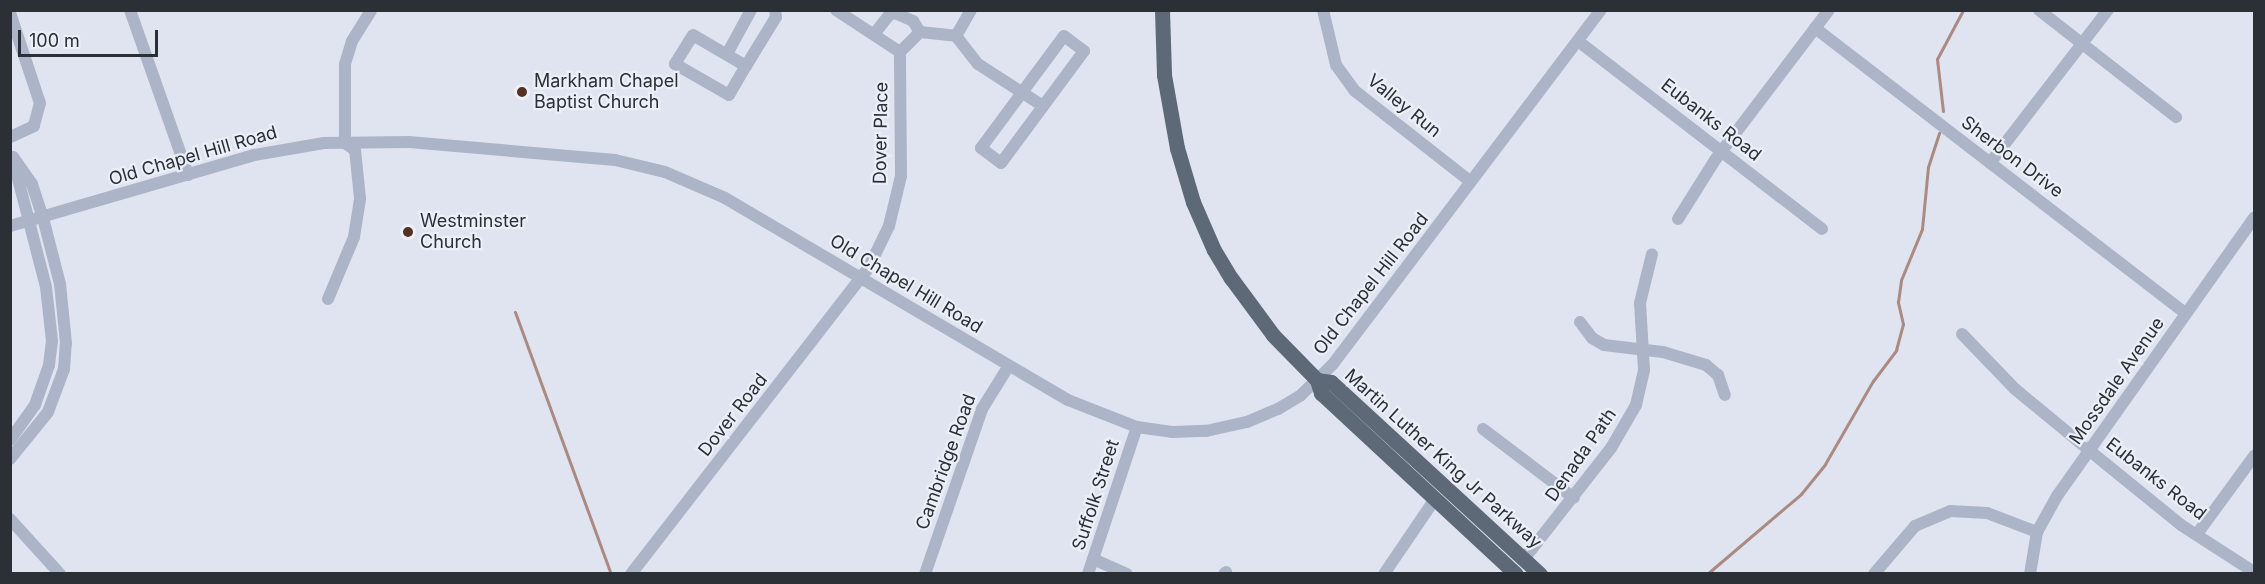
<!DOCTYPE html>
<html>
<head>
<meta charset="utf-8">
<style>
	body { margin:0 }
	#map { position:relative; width:2265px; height:584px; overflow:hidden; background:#dfe4f0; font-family:Inter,sans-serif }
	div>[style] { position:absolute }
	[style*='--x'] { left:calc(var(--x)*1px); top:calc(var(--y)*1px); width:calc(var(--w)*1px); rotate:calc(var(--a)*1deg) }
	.stream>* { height:3px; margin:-1.5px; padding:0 1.5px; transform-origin:1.5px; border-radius:1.5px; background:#ab8b81 }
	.minor>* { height:12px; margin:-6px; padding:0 6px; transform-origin:6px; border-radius:6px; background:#acb5c8 }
	.major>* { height:15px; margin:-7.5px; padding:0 7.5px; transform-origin:7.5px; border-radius:7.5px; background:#5d6977 }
	.dots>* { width:16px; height:16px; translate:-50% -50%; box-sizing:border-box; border:3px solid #ebeff8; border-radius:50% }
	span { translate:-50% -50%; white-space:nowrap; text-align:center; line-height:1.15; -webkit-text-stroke:4.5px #ebeff8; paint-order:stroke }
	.poi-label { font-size:18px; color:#2a3036 }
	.left { translate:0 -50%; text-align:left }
	.street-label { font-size:18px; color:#2a3036 }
	.frame { position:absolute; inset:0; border:12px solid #2a3036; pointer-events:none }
	.scale { position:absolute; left:18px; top:30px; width:140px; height:27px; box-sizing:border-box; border:3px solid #2a3036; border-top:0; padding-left:8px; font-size:18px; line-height:21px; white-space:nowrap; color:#2a3036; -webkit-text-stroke:4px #ebeff8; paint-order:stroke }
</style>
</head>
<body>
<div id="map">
	<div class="stream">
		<div style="--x:1943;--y:111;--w:52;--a:-96.6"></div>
		<div style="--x:1937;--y:59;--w:55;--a:-62"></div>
		<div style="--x:515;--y:312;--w:279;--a:69.9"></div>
		<div style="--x:1707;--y:574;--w:123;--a:-40.4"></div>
		<div style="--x:1801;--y:494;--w:38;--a:-51"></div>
		<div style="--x:1825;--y:464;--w:96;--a:-60"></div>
		<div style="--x:1873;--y:381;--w:39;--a:-53"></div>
		<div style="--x:1896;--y:350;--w:27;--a:-75"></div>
		<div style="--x:1903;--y:324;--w:23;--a:-103"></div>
		<div style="--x:1898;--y:302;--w:22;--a:-82"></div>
		<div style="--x:1901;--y:280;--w:55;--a:-67.6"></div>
		<div style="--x:1922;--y:229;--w:62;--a:-84.5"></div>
		<div style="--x:1928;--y:167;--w:36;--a:-72"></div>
	</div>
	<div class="minor">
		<div style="--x:130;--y:10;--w:175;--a:70.6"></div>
		<div style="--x:836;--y:10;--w:77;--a:33.3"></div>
		<div style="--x:1323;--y:10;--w:57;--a:76.7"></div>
		<div style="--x:1336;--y:65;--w:32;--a:54"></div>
		<div style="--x:1355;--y:91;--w:147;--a:38.1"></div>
		<div style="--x:2039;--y:10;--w:174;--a:38"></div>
		<div style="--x:10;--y:13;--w:95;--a:71.6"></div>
		<div style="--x:40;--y:103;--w:24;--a:105"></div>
		<div style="--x:34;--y:126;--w:26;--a:155"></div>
		<div style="--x:1815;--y:28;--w:468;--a:37.6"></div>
		<div style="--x:875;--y:33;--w:23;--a:-52"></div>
		<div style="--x:889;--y:15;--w:6;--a:-18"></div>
		<div style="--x:895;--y:13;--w:20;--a:24"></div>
		<div style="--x:913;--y:21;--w:13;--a:58"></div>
		<div style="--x:956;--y:36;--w:36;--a:52"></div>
		<div style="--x:978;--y:64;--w:77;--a:32.9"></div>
		<div style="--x:956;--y:36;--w:30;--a:-60"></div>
		<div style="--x:1064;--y:36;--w:25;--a:37"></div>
		<div style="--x:1084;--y:51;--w:139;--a:126.5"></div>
		<div style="--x:1001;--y:163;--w:25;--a:-143"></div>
		<div style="--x:981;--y:148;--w:139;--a:-53.5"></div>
		<div style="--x:1578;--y:41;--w:308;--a:37.6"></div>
		<div style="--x:727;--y:54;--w:50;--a:-61.4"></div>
		<div style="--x:746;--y:66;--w:61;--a:-149.7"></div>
		<div style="--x:693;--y:35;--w:34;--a:122"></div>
		<div style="--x:675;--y:64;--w:62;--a:29.9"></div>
		<div style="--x:729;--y:95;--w:34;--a:-60"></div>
		<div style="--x:746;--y:66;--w:57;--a:-58.5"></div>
		<div style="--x:776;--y:17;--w:7;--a:-98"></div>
		<div style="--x:1990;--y:163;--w:193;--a:-52.4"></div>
		<div style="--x:1678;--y:219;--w:70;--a:-57.9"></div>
		<div style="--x:1715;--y:160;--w:188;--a:-52.8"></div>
		<div style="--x:10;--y:226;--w:254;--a:-16.2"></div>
		<div style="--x:254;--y:155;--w:71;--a:-9.7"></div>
		<div style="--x:324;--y:143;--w:85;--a:-0.7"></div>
		<div style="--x:409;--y:142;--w:207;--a:5"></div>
		<div style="--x:615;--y:160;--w:51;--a:13.5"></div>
		<div style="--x:665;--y:172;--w:65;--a:23.4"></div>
		<div style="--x:725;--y:198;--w:398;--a:30.5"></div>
		<div style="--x:1068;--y:400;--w:74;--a:21.4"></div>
		<div style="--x:1137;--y:427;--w:35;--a:8"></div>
		<div style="--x:1172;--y:432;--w:34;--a:-2"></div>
		<div style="--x:1206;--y:431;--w:42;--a:-12.4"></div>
		<div style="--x:1247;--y:422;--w:34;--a:-23"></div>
		<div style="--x:1278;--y:409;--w:27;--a:-31"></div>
		<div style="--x:1301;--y:395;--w:45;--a:-44.1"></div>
		<div style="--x:1333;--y:364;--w:444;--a:-52.9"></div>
		<div style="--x:328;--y:299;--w:67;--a:-67.2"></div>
		<div style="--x:354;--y:237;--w:39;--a:-81"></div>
		<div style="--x:360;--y:198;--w:48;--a:-95.9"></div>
		<div style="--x:355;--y:150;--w:12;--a:-145"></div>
		<div style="--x:345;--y:143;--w:79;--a:-90"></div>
		<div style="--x:345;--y:64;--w:24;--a:-73"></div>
		<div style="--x:352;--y:41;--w:36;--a:-58"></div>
		<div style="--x:1580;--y:322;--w:20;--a:53"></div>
		<div style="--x:1592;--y:338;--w:14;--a:30"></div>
		<div style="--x:1604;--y:345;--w:59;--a:6.8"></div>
		<div style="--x:1663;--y:352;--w:45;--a:16.8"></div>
		<div style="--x:1706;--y:365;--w:16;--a:40"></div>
		<div style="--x:1718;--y:375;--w:21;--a:71"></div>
		<div style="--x:1962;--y:334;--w:76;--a:46.1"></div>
		<div style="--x:2015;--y:389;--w:118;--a:39.5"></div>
		<div style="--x:2106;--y:464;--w:97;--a:39.1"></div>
		<div style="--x:2181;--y:525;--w:87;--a:32.8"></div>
		<div style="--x:1483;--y:429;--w:114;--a:37.2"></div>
		<div style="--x:10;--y:440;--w:43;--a:-54.5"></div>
		<div style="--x:35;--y:405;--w:42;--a:-70.7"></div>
		<div style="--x:49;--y:365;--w:24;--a:-83"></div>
		<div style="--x:52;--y:341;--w:54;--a:-96.3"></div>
		<div style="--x:46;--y:287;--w:128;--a:-104.5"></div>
		<div style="--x:10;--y:459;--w:60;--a:-51"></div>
		<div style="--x:48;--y:412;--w:46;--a:-69.6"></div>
		<div style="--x:64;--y:369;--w:26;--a:-86"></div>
		<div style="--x:66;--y:343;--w:59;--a:-95.8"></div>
		<div style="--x:60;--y:284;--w:68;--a:-104.4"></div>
		<div style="--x:43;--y:218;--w:36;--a:-108"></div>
		<div style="--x:32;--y:184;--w:33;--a:-125"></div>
		<div style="--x:10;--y:519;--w:74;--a:47.7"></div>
		<div style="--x:2197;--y:534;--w:97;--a:-53.8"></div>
		<div style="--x:1093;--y:559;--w:37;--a:24"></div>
		<div style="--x:1524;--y:559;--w:141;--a:-51.9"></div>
		<div style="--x:1611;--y:448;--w:50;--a:-59.8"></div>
		<div style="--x:1636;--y:405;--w:36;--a:-77"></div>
		<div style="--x:1644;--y:370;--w:67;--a:-93.4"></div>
		<div style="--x:1640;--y:303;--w:50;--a:-76.2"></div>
		<div style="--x:631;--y:574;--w:386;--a:-52.2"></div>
		<div style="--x:868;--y:269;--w:48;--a:-64"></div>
		<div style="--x:889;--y:226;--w:51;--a:-76.5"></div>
		<div style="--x:901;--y:176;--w:124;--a:-90.5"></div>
		<div style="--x:900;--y:52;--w:28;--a:-45"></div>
		<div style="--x:920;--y:32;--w:36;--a:6"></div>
		<div style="--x:925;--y:574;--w:175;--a:-70.9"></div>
		<div style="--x:982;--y:409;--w:49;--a:-58.2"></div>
		<div style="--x:1088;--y:574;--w:155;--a:-71.6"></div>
		<div style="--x:1224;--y:574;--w:3;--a:-45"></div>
		<div style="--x:1384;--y:574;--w:91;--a:-55.8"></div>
		<div style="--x:1874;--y:574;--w:63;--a:-49.5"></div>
		<div style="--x:1915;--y:526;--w:38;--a:-23"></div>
		<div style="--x:1950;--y:511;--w:37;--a:3"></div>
		<div style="--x:1987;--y:513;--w:53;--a:20.8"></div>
		<div style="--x:2030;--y:574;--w:43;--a:-80.5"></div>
		<div style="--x:2037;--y:532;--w:41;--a:-60.9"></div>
		<div style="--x:2057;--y:496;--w:341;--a:-54.7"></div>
	</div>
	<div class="major">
		<div style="--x:1162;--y:10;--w:65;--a:88.2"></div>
		<div style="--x:1164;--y:75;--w:74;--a:79.9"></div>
		<div style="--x:1177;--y:148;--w:56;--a:73.5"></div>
		<div style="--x:1193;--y:202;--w:52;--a:66.4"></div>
		<div style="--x:1214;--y:250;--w:33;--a:59"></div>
		<div style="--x:1231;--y:278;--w:71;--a:53.6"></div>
		<div style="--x:1273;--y:335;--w:63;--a:45.6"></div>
		<div style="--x:1317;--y:380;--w:14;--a:73"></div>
		<div style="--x:1321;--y:393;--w:266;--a:42.9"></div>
		<div style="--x:1317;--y:380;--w:14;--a:8"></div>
		<div style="--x:1331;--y:382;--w:284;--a:42.6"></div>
	</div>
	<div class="dots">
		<div style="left:522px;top:92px;background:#543123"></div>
		<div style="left:408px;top:232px;background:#543123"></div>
	</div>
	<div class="poi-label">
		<span class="left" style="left:534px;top:92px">Markham Chapel<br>Baptist Church</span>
		<span class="left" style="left:420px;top:232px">Westminster<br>Church</span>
	</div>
	<div class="street-label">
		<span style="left:1404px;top:106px;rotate:39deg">Valley Run</span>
		<span style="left:1711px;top:120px;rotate:38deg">Eubanks Road</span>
		<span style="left:881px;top:133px;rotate:-89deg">Dover Place</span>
		<span style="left:193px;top:156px;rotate:-16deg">Old Chapel Hill Road</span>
		<span style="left:2012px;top:157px;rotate:37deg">Sherbon Drive</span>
		<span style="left:906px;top:284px;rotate:31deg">Old Chapel Hill Road</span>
		<span style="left:1371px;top:284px;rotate:-52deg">Old Chapel Hill Road</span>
		<span style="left:2117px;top:381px;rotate:-55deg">Mossdale Avenue</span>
		<span style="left:733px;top:415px;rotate:-52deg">Dover Road</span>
		<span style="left:1581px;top:455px;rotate:-55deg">Denada Path</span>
		<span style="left:1443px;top:459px;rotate:42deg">Martin Luther King Jr Parkway</span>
		<span style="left:946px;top:462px;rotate:-70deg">Cambridge Road</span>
		<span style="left:2156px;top:479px;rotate:38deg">Eubanks Road</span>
		<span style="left:1096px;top:495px;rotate:-72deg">Suffolk Street</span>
	</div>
	<div class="frame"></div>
	<div class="scale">100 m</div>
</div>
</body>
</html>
